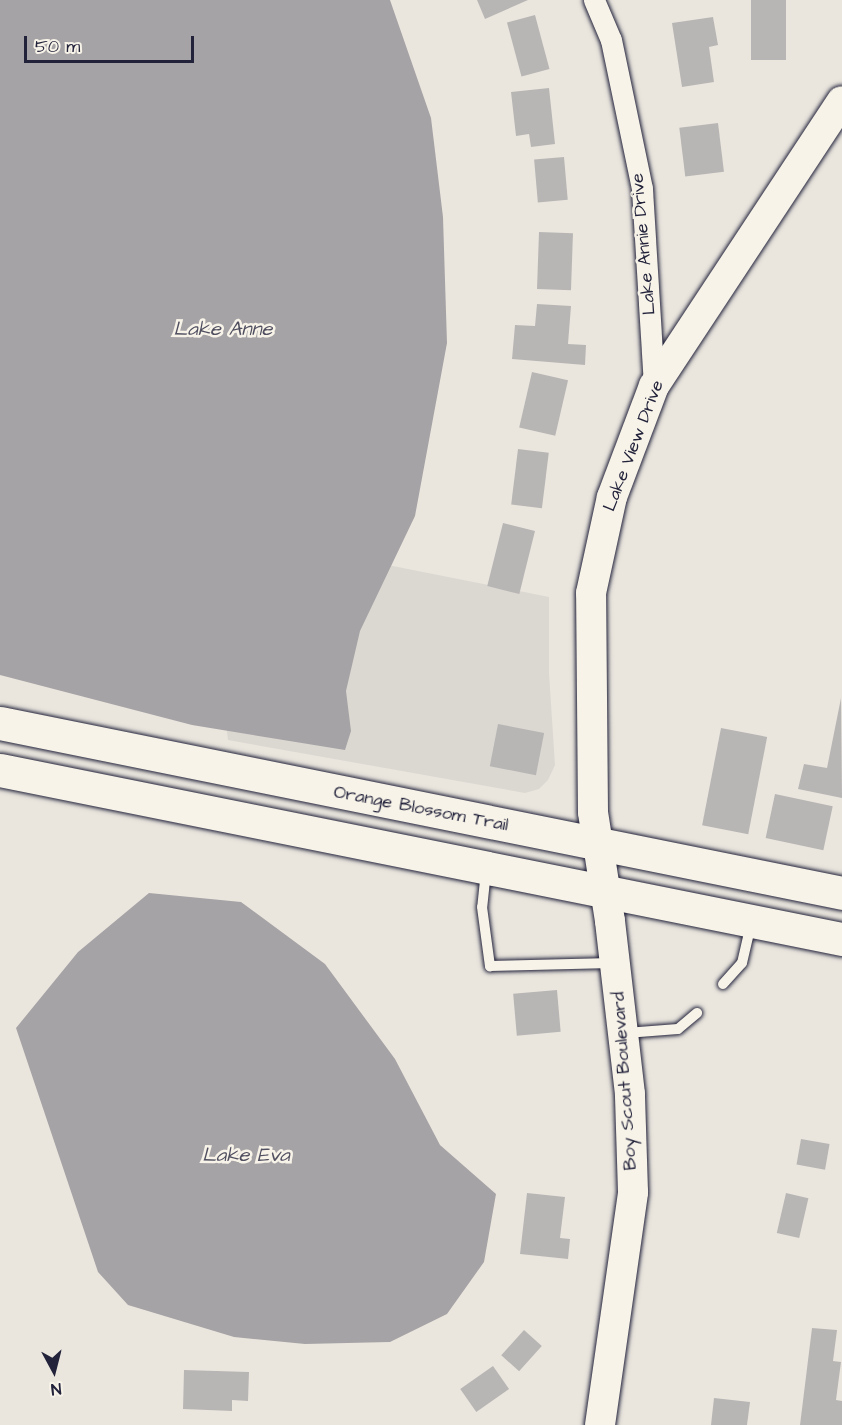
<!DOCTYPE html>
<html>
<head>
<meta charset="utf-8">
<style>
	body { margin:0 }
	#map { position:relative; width:842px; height:1425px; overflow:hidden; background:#eae6de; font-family:"Architects Daughter",sans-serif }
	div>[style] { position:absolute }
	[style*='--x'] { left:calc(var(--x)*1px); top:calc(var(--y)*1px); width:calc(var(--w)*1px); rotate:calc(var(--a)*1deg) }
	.built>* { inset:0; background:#dbd8d2 }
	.water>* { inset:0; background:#a6a3a6 }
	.building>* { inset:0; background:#b8b6b5; transform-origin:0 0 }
	.roads { filter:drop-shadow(0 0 2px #22223b) drop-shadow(0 0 2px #22223b) }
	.lane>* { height:10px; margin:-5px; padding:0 5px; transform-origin:5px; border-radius:5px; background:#f7f3e8 }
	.street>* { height:21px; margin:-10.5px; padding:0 10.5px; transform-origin:10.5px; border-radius:10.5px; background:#f7f3e8 }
	.secondary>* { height:30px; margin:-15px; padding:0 15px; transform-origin:15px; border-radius:15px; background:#f7f3e8 }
	.primary>* { height:33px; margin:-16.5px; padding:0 16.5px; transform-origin:16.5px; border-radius:16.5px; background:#f7f3e8 }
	span { translate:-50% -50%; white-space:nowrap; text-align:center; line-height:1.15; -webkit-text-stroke:5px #f7f3e8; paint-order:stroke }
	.street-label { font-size:18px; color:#22223b }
	.water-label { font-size:20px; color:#504f60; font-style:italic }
	.north { position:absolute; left:24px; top:1341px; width:60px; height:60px; -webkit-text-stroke:4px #f7f3e8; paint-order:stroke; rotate:173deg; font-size:16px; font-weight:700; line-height:24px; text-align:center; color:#22223b }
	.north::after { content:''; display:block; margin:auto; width:21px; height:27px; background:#22223b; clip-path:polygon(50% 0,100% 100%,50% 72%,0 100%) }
	.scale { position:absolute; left:24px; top:36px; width:170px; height:27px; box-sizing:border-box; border:3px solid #22223b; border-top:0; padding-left:8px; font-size:18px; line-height:21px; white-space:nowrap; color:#22223b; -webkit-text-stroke:4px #f7f3e8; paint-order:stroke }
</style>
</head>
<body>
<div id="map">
	<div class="built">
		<div style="clip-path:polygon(201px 528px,549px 597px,549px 673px,555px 765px,548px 780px,539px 789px,525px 793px,228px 740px)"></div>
	</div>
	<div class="water">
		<div style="clip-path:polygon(0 0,390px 0,431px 118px,443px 217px,447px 343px,415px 516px,360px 631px,346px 691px,351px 731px,345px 750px,192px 725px,0 675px)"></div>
		<div style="clip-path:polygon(149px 893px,241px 902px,325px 964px,395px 1059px,440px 1145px,496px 1194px,484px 1262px,447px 1314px,390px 1342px,305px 1344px,234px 1337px,128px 1305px,98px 1272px,16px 1028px,78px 952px)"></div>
	</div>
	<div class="building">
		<div style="clip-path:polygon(477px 0,528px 0,485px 19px)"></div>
		<div style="left:751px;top:0;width:35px;height:60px"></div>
		<div style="left:535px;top:15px;width:56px;height:29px;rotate:75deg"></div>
		<div style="clip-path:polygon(713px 17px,718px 45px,709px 47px,714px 82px,682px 87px,672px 23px)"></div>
		<div style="clip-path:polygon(549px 88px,555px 144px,531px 147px,529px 134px,516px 136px,511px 92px)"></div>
		<div style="left:718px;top:123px;width:49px;height:39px;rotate:83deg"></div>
		<div style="left:564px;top:157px;width:43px;height:30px;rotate:85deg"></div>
		<div style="left:539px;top:232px;width:34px;height:57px;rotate:2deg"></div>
		<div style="clip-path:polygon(537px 304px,571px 306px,568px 344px,586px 345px,585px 365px,512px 359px,515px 325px,535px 326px)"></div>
		<div style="left:532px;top:372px;width:37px;height:57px;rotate:13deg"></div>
		<div style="left:518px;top:449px;width:31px;height:56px;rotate:7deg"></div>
		<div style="left:503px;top:523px;width:33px;height:65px;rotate:14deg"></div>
		<div style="clip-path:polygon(841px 698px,842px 798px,798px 789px,804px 764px,827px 768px)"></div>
		<div style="left:498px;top:724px;width:47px;height:43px;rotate:11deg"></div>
		<div style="left:721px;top:728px;width:47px;height:99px;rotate:11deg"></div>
		<div style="left:775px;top:794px;width:59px;height:45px;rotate:12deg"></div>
		<div style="left:557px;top:990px;width:42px;height:44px;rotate:85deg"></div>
		<div style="left:801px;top:1139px;width:29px;height:26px;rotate:10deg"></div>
		<div style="clip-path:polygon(527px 1193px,565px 1197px,560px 1238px,570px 1239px,568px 1259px,520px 1254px)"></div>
		<div style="left:786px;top:1193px;width:23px;height:41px;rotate:13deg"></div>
		<div style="clip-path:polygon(812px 1328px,837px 1330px,833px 1361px,841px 1362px,836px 1400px,842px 1401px,842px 1425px,800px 1425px)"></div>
		<div style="left:524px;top:1330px;width:24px;height:34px;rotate:42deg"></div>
		<div style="left:493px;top:1366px;width:28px;height:40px;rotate:55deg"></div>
		<div style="clip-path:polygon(184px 1370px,249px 1372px,248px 1401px,232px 1400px,232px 1411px,183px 1409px)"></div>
		<div style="clip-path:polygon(714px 1398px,750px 1402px,747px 1425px,711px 1425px)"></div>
	</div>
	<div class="roads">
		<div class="lane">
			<div style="--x:486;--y:871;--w:36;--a:96"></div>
			<div style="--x:482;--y:907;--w:60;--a:82.3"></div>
			<div style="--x:490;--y:966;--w:122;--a:-1.4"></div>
			<div style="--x:723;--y:984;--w:28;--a:-48"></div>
			<div style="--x:742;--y:963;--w:40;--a:-77"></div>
			<div style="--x:626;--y:1033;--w:52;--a:-4.4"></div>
			<div style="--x:678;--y:1029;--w:25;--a:-40"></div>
		</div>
		<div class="street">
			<div style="--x:594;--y:0;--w:43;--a:67"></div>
			<div style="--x:611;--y:40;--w:152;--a:78.2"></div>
			<div style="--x:642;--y:189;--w:197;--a:86.5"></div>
		</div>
		<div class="secondary">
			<div style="--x:600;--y:1425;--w:235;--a:-81.9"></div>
			<div style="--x:633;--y:1192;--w:98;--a:-91.8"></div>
			<div style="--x:630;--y:1094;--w:174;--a:-96.6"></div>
			<div style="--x:610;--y:921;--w:110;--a:-98.9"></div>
			<div style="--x:593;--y:812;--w:219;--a:-90.5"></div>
			<div style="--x:591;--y:593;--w:98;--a:-77.7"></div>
			<div style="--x:612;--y:497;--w:119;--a:-69.3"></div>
			<div style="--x:654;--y:386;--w:341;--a:-56.6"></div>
		</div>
		<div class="primary">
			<div style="--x:0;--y:723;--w:859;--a:11.41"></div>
			<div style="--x:0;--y:770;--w:859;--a:11.35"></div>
		</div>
	</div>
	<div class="street-label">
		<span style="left:644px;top:244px;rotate:-95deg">Lake Annie Drive</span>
		<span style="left:634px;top:446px;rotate:-69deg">Lake View Drive</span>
		<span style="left:421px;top:809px;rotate:11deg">Orange Blossom Trail</span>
		<span style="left:625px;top:1081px;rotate:-94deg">Boy Scout Boulevard</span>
	</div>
	<div class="water-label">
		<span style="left:223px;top:329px">Lake Anne</span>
		<span style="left:246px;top:1155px">Lake Eva</span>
	</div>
	<div class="north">N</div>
	<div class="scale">50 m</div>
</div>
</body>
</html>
